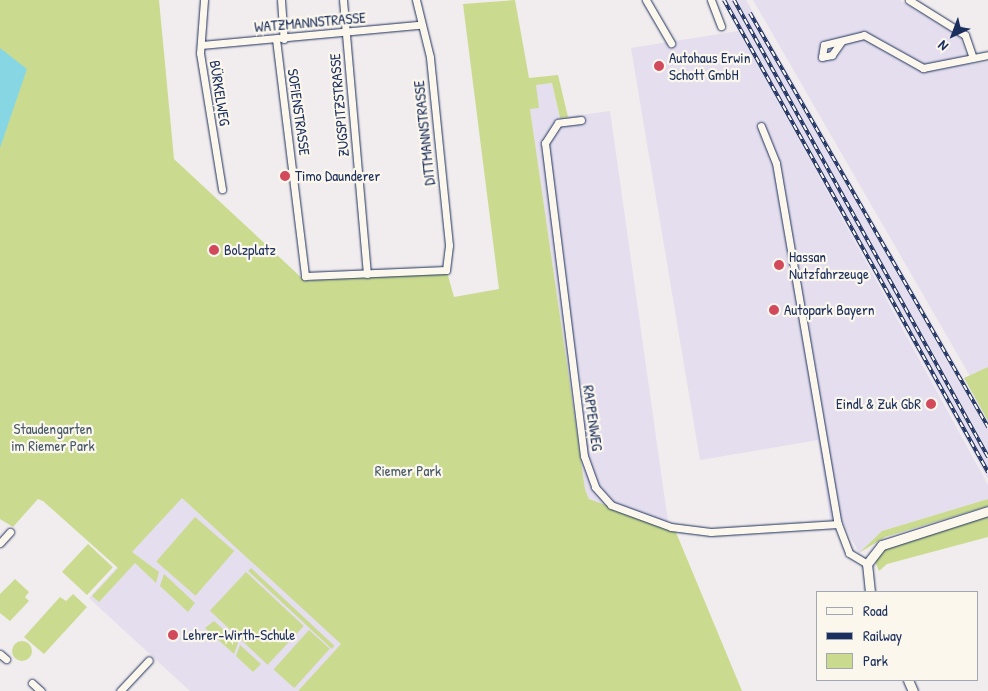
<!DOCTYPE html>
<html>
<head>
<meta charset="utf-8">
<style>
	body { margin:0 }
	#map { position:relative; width:988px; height:691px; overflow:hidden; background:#f1eced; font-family:"Patrick Hand",sans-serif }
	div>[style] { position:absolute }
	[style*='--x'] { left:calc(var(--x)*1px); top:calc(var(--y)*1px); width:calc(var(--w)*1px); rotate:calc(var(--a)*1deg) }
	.built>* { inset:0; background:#e4deee }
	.green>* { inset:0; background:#cadb90; transform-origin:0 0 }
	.round { border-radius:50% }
	.water>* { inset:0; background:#87d6e4 }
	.roads { filter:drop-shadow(0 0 1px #1b2f5e) drop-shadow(0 0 1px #1b2f5e) }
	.minor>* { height:7px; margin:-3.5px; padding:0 3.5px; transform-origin:3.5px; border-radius:3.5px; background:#fbf7ec }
	.tertiary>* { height:9px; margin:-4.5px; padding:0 4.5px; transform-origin:4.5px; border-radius:4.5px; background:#fbf7ec }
	.rail>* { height:4px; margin-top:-2px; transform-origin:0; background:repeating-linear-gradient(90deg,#fbf7ec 0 5.5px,#1b2f5e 0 11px); box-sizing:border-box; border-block:1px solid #1b2f5e }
	.dots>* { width:14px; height:14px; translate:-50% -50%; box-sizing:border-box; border:2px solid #fbf7ec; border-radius:50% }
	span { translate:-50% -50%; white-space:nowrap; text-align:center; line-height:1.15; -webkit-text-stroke:4.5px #fbf7ec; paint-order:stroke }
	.street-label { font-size:15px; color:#1b2f5e }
	.poi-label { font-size:15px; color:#1b2f5e }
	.left { translate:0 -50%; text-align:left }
	.right { translate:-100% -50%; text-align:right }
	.park-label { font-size:15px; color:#475a6a }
	.legend { position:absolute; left:816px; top:591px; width:162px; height:90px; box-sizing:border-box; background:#fbf7ec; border:1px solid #a1a7b3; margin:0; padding:6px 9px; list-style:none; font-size:15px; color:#1b2f5e }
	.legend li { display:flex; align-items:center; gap:10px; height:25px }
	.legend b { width:25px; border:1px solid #a1a7b3 }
	.north { position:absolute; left:928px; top:10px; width:50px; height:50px; -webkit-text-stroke:4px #fbf7ec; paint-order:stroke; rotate:223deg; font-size:14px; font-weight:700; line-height:20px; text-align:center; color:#1b2f5e }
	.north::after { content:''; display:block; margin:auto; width:18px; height:22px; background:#1b2f5e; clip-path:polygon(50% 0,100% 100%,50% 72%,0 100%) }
</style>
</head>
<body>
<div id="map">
	<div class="built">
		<div style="clip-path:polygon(721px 0,746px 0,988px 421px,988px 479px,792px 127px,988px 485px,988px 499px,882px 531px,859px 553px,841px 519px,830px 520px,818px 440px,700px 460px,631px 48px,738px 31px)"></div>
		<div style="clip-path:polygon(753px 0,900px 0,960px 37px,969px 64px,988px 62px,988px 367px,970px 376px)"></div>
		<div style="clip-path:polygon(552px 83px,560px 118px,610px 111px,669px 529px,589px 499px,585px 489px,530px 109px,536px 85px)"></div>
		<div style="clip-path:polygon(181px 497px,342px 644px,298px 691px,190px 691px,89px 598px)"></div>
	</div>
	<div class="green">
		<div style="clip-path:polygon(0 0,159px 0,174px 159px,305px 281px,447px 272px,454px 297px,499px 289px,463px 4px,515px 0,529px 78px,558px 75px,568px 117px,560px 118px,552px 83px,536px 85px,539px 108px,530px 109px,585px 489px,589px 499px,675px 530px,742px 691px,298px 691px,341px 644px,182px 498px,132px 552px,159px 572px,156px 583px,135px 563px,99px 602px,92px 596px,118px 568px,43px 501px,38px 499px,13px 527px,0 519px)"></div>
		<div style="clip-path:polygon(988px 367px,988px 421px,964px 378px)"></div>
		<div style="clip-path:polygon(988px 499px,988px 506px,885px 537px,859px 553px,882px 531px)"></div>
		<div style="clip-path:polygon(988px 516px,988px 537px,887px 564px,879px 571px,874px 559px,889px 546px)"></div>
		<div style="left:195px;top:517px;width:52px;height:59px;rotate:41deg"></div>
		<div style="left:88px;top:544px;width:34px;height:38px;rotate:43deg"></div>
		<div style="left:251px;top:568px;width:114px;height:4px;rotate:43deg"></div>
		<div style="left:246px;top:572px;width:79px;height:53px;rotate:43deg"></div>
		<div style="clip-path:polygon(164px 574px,195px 603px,188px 612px,160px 586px)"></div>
		<div style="clip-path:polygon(15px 579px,29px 592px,25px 597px,29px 601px,10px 621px,0 613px,0 594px)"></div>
		<div style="clip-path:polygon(73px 594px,87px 607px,44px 654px,24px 637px,60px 597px,66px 601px)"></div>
		<div style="clip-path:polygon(214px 621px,238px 643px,234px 654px,205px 628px)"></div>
		<div style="left:309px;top:630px;width:28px;height:53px;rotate:42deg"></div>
		<div class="round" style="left:12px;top:641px;width:20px;height:20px"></div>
		<div style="clip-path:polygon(240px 645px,261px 664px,253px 672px,236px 656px)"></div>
	</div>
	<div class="water">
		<div style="clip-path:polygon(0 48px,27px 69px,0 148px)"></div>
	</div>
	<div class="roads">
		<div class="minor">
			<div style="--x:204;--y:0;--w:53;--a:94.3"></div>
			<div style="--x:200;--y:53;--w:138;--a:80.8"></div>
			<div style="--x:281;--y:0;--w:39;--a:86"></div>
			<div style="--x:343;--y:0;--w:275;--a:85"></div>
			<div style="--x:646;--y:0;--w:50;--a:59.8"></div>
			<div style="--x:711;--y:0;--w:28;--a:69"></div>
			<div style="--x:909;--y:0;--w:66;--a:32"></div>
			<div style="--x:965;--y:35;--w:24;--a:71"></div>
			<div style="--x:276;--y:39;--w:239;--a:83"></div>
			<div style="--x:305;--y:276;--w:141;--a:-2.4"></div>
			<div style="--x:446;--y:270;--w:25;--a:-83"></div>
			<div style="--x:449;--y:245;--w:189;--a:-95.8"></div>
			<div style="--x:430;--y:57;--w:59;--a:-103.8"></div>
			<div style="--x:841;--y:42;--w:16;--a:125"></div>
			<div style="--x:832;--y:55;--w:10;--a:169"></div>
			<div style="--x:822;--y:57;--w:12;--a:-81"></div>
			<div style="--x:824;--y:45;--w:41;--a:-14"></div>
			<div style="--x:864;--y:35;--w:68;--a:29.2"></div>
			<div style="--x:923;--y:68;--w:66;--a:-11.3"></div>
			<div style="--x:202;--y:45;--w:218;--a:-5.3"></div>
			<div style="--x:581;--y:120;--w:23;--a:173"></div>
			<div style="--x:558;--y:123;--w:24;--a:123"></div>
			<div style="--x:545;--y:143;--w:315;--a:82.9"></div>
			<div style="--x:584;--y:456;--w:33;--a:70"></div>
			<div style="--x:595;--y:487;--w:24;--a:48"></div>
			<div style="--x:611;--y:505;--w:64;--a:20.1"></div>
			<div style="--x:671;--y:527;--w:40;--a:7.1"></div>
			<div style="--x:711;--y:532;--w:127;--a:-3.6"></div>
			<div style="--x:761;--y:126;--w:40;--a:68"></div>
			<div style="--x:776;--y:163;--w:366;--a:80.3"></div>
			<div style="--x:838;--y:524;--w:31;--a:69"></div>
			<div style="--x:849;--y:553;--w:21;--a:31"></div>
			<div style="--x:0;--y:543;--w:15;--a:-48"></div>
			<div style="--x:0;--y:654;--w:8;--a:40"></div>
			<div style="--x:32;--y:683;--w:12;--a:42"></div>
			<div style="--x:120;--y:691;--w:42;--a:-46.9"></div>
		</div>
		<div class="tertiary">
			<div style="--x:870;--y:592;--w:28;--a:-96"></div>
			<div style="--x:867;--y:564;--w:24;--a:-52"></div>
			<div style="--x:882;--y:545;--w:111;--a:-17.8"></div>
			<div style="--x:908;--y:680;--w:12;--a:66"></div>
		</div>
	</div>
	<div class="rail">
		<div style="--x:724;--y:0;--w:541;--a:60.78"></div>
		<div style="--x:734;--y:0;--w:523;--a:60.93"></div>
		<div style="--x:750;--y:13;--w:478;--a:60.1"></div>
	</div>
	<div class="dots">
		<div style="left:659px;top:66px;background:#d1495b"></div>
		<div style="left:285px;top:176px;background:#d1495b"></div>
		<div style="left:214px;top:250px;background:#d1495b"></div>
		<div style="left:779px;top:265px;background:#d1495b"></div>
		<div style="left:774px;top:310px;background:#d1495b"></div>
		<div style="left:931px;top:404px;background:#d1495b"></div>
		<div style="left:173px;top:635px;background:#d1495b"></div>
	</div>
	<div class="street-label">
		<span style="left:310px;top:22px;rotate:-5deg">WATZMANNSTRASSE</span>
		<span style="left:220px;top:93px;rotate:81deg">BÜRKELWEG</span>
		<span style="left:339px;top:105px;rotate:-95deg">ZUGSPITZSTRASSE</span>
		<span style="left:299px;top:112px;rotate:82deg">SOFIENSTRASSE</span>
		<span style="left:424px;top:133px;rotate:-96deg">DITTMANNSTRASSE</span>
		<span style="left:593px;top:418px;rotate:82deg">RAPPENWEG</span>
	</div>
	<div class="poi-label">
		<span class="left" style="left:669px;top:66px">Autohaus Erwin<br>Schott GmbH</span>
		<span class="left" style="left:295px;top:176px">Timo Daunderer</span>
		<span class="left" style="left:224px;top:250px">Bolzplatz</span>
		<span class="left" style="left:789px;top:265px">Hassan<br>Nutzfahrzeuge</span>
		<span class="left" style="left:784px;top:310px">Autopark Bayern</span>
		<span class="right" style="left:921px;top:404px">Eindl &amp; Zuk GbR</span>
		<span class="left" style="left:183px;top:635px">Lehrer-Wirth-Schule</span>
	</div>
	<div class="park-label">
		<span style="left:53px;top:437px">Staudengarten<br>im Riemer Park</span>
		<span style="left:408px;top:471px">Riemer Park</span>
	</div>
	<ul class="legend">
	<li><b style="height:6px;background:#fbf7ec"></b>Road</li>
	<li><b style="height:6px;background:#1b2f5e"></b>Railway</li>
	<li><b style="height:14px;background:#cadb90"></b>Park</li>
	</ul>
	<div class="north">N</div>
</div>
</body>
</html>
